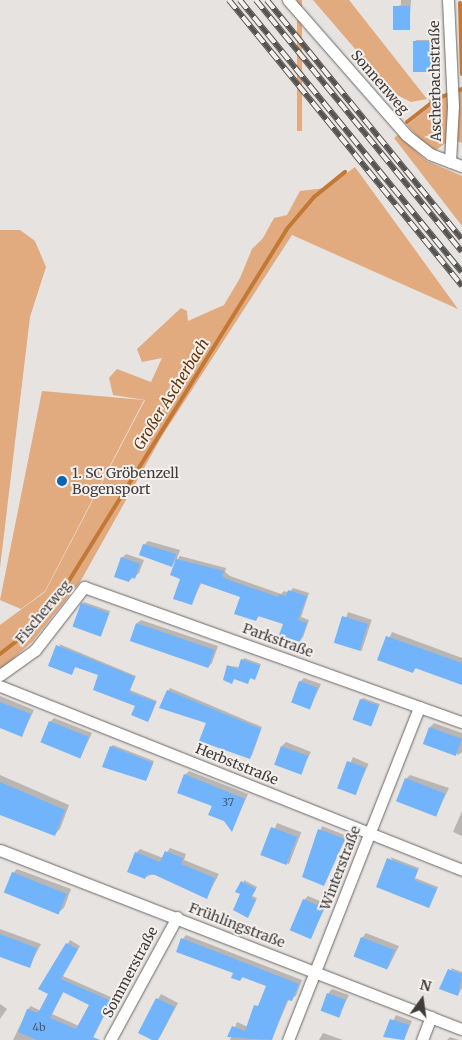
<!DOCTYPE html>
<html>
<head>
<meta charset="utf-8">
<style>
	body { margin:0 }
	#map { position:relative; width:462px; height:1040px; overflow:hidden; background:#e7e3e0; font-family:Merriweather,serif }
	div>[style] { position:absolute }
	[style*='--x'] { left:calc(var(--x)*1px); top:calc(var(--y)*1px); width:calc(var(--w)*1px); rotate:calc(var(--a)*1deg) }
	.green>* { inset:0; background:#e1aa7f; transform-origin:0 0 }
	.shadow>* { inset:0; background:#0003; transform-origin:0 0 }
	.stream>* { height:4px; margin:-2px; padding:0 2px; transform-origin:2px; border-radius:2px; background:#c37835 }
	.building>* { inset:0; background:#72b4fb; transform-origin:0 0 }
	.roads { filter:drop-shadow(0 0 1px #6b6764) drop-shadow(0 0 1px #6b6764) }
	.minor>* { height:11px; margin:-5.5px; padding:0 5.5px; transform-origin:5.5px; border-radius:5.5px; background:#fff }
	.rail>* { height:5.5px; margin-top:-2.75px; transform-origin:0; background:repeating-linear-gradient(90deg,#f5f0ed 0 11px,#555452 0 22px); box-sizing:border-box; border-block:1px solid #555452 }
	.dots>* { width:14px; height:14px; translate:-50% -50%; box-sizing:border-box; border:2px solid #f5f0ed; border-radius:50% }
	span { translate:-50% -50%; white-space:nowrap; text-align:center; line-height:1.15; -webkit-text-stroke:4px #f5f0ed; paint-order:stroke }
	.number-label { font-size:11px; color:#4b5b6b }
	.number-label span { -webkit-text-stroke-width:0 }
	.street-label { font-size:14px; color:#3e3d3b }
	.poi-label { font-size:14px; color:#3e3d3b }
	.left { translate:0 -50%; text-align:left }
	.water-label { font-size:15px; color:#653400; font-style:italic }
	.north { position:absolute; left:397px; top:975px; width:50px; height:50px; -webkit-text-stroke:4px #f5f0ed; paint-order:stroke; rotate:14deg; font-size:14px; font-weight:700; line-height:20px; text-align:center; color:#3e3d3b }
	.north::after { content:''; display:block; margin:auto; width:18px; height:22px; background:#3e3d3b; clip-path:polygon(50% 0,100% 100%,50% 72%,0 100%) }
</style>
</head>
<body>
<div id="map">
	<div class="green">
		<div style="left:297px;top:0;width:5px;height:131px"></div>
		<div style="clip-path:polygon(313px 0,349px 0,427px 99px,411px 102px,393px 93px)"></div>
		<div style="clip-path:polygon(462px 89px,462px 143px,451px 139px,436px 150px,424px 144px,407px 125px,432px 105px,428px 100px)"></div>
		<div style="clip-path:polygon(398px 135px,427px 161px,462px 176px,462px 226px,394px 138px)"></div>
		<div style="clip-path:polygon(355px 167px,458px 309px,292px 235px,162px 436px,80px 582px,32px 642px,0 670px,0 625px,45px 592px,145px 400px,113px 395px,109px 378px,117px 369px,151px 382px,162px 358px,142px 362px,137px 349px,181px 308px,187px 311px,188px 321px,224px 305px,240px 278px,252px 249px,263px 238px,274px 218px,287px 215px,300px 191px,326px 188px)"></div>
		<div style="clip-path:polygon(0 230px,20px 230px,35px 241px,46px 267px,30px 317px,0 568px)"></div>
		<div style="clip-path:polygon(42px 391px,144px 400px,45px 591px,21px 609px,0 600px)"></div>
	</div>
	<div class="shadow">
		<div style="clip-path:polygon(401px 0,411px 0,409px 29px,394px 7px,401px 5px)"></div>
		<div style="clip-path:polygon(416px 40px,433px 40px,432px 70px,415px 42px)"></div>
		<div style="clip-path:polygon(148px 541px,180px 550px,176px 561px,172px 565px,144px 545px)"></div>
		<div style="clip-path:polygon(126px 554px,144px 560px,139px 573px,129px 581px,122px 558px)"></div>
		<div style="clip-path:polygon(180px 556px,226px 568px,225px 572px,230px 576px,281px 594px,284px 591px,289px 593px,293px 588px,309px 593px,301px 617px,309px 620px,303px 637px,299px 641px,285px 624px,259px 616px,256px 620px,242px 596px,202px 582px,191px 604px,177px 560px)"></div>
		<div style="clip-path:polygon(84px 602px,110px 611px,101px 636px,82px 604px)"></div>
		<div style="left:348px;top:612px;width:25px;height:33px;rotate:18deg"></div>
		<div style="clip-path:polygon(141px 620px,218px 646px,212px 663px,208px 667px,137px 623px)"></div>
		<div style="clip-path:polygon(392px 632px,462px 658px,462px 684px,417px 667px,413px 671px,379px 659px)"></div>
		<div style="clip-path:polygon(59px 644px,136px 676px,130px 690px,157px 701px,150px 718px,148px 720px,136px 706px,100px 675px,76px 666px,72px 673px)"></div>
		<div style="clip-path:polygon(244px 658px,261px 664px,256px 677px,251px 677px,248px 682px,235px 678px,232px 682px,229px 666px,239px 667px)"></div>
		<div style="clip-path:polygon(304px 678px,321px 684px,310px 708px,300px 682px)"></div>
		<div style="clip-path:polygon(170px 688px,262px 727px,252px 755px,249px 758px,168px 691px)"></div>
		<div style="clip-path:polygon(0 696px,34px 710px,22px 735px,0 726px)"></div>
		<div style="clip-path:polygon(363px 698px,380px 704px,371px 725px,361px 700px)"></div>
		<div style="clip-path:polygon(54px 718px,92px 733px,81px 756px,50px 722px)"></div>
		<div style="clip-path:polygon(434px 723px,462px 733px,462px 752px,458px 755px,430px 727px)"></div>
		<div style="clip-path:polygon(286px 742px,311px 752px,300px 773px,282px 746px)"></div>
		<div style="clip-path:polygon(113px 745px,154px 761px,147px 778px,146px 780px,111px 747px)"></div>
		<div style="left:353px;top:757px;width:17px;height:34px;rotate:24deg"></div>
		<div style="clip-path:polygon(189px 771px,248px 794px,232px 830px,185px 775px)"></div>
		<div style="clip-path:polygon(0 775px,69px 805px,60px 829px,55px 834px,0 813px)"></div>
		<div style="clip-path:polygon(410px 775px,449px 788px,436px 815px,406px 779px)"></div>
		<div style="clip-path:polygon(462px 811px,462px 836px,453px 832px)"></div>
		<div style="left:277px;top:823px;width:26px;height:34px;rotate:21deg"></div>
		<div style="clip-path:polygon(322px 826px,347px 836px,323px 884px,304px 876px)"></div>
		<div style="clip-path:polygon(170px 848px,186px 854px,184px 860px,219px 874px,207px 897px,155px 873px,144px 878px,136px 853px,140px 849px,163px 858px)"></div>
		<div style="clip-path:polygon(390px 857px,419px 868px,415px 878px,438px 887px,429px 907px)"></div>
		<div style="clip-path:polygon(17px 869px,71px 889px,64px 908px,59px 912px,13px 873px)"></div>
		<div style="clip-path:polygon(244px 880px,257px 887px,252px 896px,257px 898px,249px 914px,242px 894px)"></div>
		<div style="clip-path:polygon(308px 896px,327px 904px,310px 938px,304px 900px)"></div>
		<div style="clip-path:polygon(0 929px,41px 944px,29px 967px,0 956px)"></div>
		<div style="clip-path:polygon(366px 933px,399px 946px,388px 968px,362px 938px)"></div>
		<div style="clip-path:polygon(186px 935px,302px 980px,296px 996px,289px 999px,271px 1040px,230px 1040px,237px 1022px,248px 1027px,268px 986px,244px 976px,240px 980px,235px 973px,183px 939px)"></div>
		<div style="clip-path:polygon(evenodd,70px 940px,80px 946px,63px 976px,113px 998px,93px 1038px,97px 1040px,13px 1040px,28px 1009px,31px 1006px,41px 1011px,50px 994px,40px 989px,70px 940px,64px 991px,90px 1005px,79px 1026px,52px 1014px,64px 991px)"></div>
		<div style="clip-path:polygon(451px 968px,462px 972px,462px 988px,458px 995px)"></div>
		<div style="clip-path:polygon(332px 989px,349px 995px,338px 1017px,328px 994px)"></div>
		<div style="clip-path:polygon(161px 994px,178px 1003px,160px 1037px,155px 1040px,139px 1032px)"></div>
		<div style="clip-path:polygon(0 1004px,7px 1009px,0 1019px)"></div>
		<div style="clip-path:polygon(396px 1015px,412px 1021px,404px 1040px,385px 1036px)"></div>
		<div style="clip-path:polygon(323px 1033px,343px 1040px,319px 1040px)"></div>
		<div style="clip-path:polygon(450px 1037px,459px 1040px,447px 1040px)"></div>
	</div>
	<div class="stream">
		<div style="--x:460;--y:3;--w:71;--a:88.4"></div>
		<div style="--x:407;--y:122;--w:37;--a:-38"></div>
		<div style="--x:436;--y:99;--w:28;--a:-21"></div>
		<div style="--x:0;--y:654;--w:28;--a:-38"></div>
		<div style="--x:22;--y:637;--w:51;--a:-46.6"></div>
		<div style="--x:57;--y:600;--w:435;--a:-58.2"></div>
		<div style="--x:286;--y:230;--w:43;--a:-49.7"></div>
		<div style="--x:314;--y:197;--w:40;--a:-39"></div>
	</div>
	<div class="building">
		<div style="left:410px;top:6px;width:24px;height:17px;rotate:90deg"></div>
		<div style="left:413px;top:41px;width:19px;height:31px"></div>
		<div style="clip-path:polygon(143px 544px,176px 554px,172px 567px,139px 555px)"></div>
		<div style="clip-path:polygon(121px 557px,140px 564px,135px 579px,131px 577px,129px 582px,114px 577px)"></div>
		<div style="clip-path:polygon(176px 559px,224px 571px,222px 576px,226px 579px,278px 597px,279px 594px,286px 596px,288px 590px,307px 596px,298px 620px,307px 623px,300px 642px,279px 635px,283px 624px,258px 616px,256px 621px,234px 614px,240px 597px,200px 583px,192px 605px,173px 599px,180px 579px,170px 575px)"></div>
		<div style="left:81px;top:603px;width:30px;height:25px;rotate:20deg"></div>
		<div style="left:342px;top:616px;width:27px;height:28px;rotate:17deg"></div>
		<div style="left:136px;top:623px;width:83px;height:19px;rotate:19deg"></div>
		<div style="clip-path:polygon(386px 636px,462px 663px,462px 685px,415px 668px,413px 673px,377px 660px)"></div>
		<div style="clip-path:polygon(56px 645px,135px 677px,129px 692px,156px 702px,148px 722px,131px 715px,135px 706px,93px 690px,98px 675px,75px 667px,72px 675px,48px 666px)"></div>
		<div style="clip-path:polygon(241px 659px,260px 666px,255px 680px,250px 678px,248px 684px,234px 679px,232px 684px,223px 680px,227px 665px,238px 669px)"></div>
		<div style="left:299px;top:681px;width:20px;height:23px;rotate:20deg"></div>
		<div style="clip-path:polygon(167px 690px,261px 729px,250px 759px,199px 741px,206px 723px,159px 708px)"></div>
		<div style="left:360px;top:699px;width:20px;height:22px;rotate:20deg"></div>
		<div style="clip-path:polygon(0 702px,31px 714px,22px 737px,0 728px)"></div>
		<div style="left:49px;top:721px;width:43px;height:23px;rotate:22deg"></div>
		<div style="left:429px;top:727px;width:35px;height:18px;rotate:20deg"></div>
		<div style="clip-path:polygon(110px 746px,153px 763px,146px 781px,102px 767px)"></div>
		<div style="left:281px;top:746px;width:29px;height:20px;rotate:20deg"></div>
		<div style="left:347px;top:761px;width:20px;height:29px;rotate:20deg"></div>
		<div style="clip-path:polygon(184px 774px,245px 799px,232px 832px,224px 821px,208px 815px,212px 806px,177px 793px)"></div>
		<div style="left:405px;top:778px;width:43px;height:25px;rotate:21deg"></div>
		<div style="clip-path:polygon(0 782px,65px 810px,55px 836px,0 815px)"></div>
		<div style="left:271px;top:827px;width:28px;height:30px;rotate:21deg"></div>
		<div style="clip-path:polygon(318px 829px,345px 839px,324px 886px,302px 877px)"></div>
		<div style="clip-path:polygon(165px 851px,183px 858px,181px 864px,215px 878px,207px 899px,155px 875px,147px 874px,145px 879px,127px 872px,135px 852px,160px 862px)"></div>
		<div style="clip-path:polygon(387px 858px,418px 870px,414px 880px,437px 889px,429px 908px,376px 887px)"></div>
		<div style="left:12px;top:872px;width:59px;height:22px;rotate:22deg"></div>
		<div style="clip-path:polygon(241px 881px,256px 889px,251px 898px,256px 900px,248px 918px,233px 910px,240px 894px,235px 892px)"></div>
		<div style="left:303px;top:899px;width:23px;height:34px;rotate:23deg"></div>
		<div style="clip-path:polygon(0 934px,37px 948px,30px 968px,0 957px)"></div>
		<div style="left:361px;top:937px;width:36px;height:21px;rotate:21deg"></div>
		<div style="clip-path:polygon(181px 938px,299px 984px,292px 1001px,287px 1000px,272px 1040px,227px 1037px,232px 1026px,245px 1031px,254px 1005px,258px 1006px,266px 986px,242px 977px,240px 981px,231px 978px,233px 973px,176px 952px)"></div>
		<div style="clip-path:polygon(evenodd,66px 943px,78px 949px,61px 979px,111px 1001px,93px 1037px,100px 1040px,37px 1040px,18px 1032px,27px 1009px,38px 1013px,48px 994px,38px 989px,66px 943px,63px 992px,89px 1005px,76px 1029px,50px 1018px,63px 992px)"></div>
		<div style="clip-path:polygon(448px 969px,462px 974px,458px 996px,439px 989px)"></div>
		<div style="left:327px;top:993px;width:20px;height:19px;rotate:20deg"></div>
		<div style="clip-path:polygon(156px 998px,175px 1007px,158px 1040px,152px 1040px,138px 1033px)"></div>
		<div style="clip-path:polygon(390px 1019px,409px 1025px,404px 1040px,383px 1037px)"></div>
	</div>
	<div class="roads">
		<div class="minor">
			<div style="--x:288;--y:0;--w:179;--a:48.8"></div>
			<div style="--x:406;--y:135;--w:31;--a:38"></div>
			<div style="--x:430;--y:154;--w:34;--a:21"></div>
			<div style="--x:448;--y:0;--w:106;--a:87.3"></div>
			<div style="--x:453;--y:106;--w:56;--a:93.1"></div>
			<div style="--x:0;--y:675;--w:43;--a:-35.5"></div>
			<div style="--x:35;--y:650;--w:80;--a:-52.1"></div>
			<div style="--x:84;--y:587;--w:401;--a:19.7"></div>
			<div style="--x:0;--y:686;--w:497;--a:21.7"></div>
			<div style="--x:0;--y:850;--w:495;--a:21.2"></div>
			<div style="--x:110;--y:1040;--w:140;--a:-61.4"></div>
			<div style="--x:288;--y:1040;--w:358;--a:-68.5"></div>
			<div style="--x:422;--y:1040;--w:25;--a:-69"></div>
		</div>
	</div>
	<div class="rail">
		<div style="--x:229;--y:0;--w:369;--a:50.8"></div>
		<div style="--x:240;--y:0;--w:351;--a:50.8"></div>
		<div style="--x:256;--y:0;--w:325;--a:50.7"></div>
		<div style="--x:267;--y:0;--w:308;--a:50.8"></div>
	</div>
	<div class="dots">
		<div style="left:62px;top:481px;background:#0865b2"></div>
	</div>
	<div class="number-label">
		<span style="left:228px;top:802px">37</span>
		<span style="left:39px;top:1027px">4b</span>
	</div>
	<div class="street-label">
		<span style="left:435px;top:81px;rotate:-91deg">Ascherbachstraße</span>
		<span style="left:380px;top:82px;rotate:49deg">Sonnenweg</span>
		<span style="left:43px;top:612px;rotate:-50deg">Fischerweg</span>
		<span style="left:278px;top:640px;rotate:20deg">Parkstraße</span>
		<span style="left:237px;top:764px;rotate:22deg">Herbststraße</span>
		<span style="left:340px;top:868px;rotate:-69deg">Winterstraße</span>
		<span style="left:237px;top:925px;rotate:21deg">Frühlingstraße</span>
		<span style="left:130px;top:972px;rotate:-62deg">Sommerstraße</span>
	</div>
	<div class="poi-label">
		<span class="left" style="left:72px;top:481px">1. SC Gröbenzell<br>Bogensport</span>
	</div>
	<div class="water-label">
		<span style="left:171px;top:394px;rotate:-58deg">Großer Ascherbach</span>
	</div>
	<div class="north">N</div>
</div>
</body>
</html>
